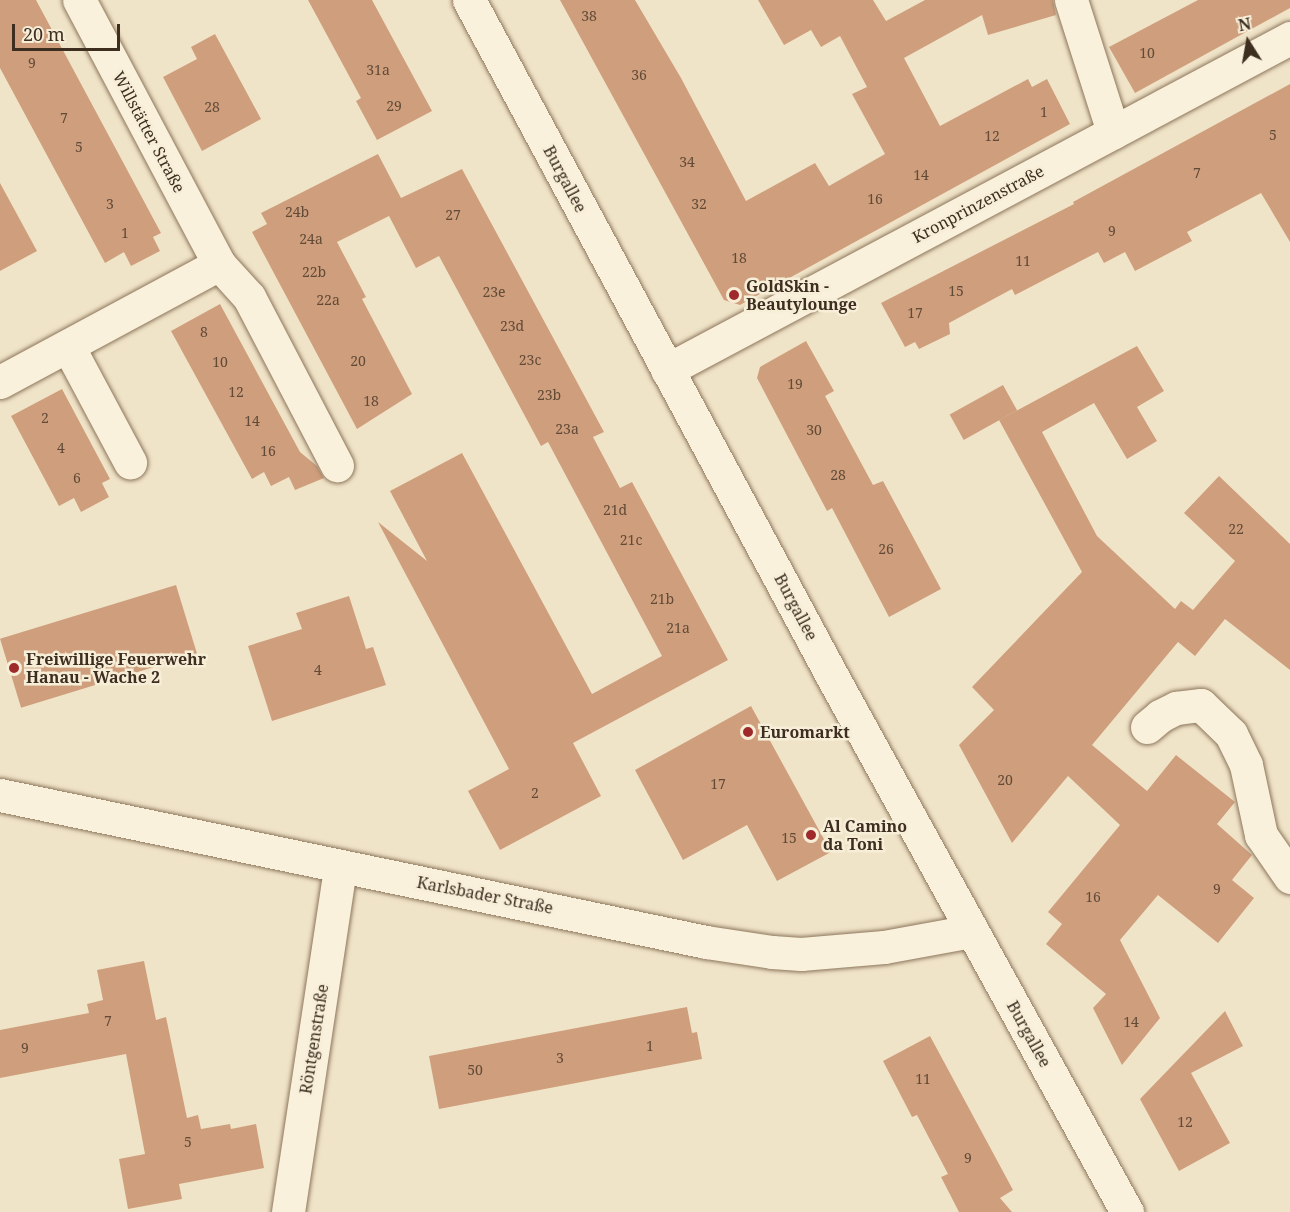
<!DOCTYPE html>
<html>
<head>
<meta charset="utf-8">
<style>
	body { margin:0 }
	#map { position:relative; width:1290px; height:1212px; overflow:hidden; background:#f0e4c8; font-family:"Noto Serif",serif }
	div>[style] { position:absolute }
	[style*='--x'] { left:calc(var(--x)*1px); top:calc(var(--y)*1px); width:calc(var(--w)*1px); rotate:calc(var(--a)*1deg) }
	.building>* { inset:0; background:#cf9f7d; transform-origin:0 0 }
	.roads { filter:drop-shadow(0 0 2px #8d765c) drop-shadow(0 0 2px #8d765c) }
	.minor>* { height:33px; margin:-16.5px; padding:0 16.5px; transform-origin:16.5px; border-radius:16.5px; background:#faf1dc }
	.tertiary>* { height:33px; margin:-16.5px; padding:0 16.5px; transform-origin:16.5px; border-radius:16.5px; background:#faf1dc }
	.dots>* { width:16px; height:16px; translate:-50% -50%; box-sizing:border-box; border:3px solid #f7eed8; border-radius:50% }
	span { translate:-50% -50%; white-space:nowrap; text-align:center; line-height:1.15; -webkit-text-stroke:5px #f7eed8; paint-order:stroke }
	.number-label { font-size:14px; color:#624a37 }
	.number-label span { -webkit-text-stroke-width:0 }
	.street-label { font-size:16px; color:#3d2e20 }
	.poi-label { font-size:16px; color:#3d2e20; font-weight:700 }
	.left { translate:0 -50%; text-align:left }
	.north { position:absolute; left:1218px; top:12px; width:60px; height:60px; -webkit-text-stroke:4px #f7eed8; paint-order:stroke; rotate:349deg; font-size:16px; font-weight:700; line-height:24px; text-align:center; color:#3d2e20 }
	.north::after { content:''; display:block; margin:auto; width:21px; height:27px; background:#3d2e20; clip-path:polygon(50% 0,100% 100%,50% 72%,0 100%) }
	.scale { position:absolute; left:12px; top:24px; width:108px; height:27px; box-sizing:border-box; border:3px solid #3d2e20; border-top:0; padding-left:8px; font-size:18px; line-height:21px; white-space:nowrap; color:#3d2e20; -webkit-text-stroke:4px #f7eed8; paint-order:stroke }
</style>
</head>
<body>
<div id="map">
	<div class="building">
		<div style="clip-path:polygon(0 0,36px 0,161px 233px,153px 237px,160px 251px,131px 266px,124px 252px,105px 263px,0 68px)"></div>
		<div style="clip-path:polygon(308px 0,372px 0,432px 111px,377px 140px,356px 101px,361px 98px)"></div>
		<div style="clip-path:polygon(560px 0,635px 0,681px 78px,746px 201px,815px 163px,829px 186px,885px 154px,852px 94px,867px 87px,840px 36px,821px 47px,811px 30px,784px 45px,758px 0,873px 0,886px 21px,925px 0,1053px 0,1056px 15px,988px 35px,982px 15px,904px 58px,940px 126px,1028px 79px,1032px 87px,1047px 79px,1070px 124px,740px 305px,724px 300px)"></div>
		<div style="clip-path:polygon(1198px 0,1290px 0,1290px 8px,1135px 93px,1109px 47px)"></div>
		<div style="clip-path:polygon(215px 34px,261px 119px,202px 151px,163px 77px,197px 59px,191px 47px)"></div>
		<div style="clip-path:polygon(1290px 84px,1290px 242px,1261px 193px,1187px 232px,1192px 241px,1135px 271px,1125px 252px,1104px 263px,1098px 252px,1015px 295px,1012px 289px,949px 323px,950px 334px,919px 349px,915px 342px,905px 347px,881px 303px,1074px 204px,1073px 202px)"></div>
		<div style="clip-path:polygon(378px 154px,401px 198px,462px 169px,604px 432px,593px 437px,620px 488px,632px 482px,728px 660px,573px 743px,601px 796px,500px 850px,468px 791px,509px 769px,378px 522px,427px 561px,390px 491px,462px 453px,592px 694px,662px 656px,548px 442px,541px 446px,439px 256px,416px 268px,389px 216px,337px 242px,366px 297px,362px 299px,412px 394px,357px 429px,252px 232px,267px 224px,261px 213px)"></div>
		<div style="clip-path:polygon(0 183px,37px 251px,0 271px)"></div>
		<div style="clip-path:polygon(220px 304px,300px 452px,317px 466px,324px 478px,295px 490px,289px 477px,271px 486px,264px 472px,252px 479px,171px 331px)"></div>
		<div style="clip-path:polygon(806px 341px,834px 391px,825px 396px,873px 485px,883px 481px,941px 589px,889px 617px,832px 508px,827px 511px,757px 378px,760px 367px)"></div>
		<div style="clip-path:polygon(1137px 346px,1164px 391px,1137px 407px,1157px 441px,1127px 459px,1094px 403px,1042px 432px,1097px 536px,1175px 609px,1181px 601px,1193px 610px,1235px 561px,1184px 513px,1219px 476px,1290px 544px,1290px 670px,1225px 619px,1195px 656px,1178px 642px,1092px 745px,1147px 791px,1176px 755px,1235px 802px,1217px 824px,1252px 855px,1232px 880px,1254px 898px,1218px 943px,1158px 895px,1120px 940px,1160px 1018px,1122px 1065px,1093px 1008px,1106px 994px,1046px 944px,1062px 924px,1048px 912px,1120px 825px,1068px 776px,1012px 843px,959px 745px,994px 710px,972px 687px,1082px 572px,999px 420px)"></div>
		<div style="left:1003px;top:385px;width:29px;height:61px;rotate:61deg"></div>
		<div style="clip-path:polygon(62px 389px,110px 479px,102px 483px,109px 497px,81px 512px,74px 498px,59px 506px,11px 416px)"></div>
		<div style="left:176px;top:585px;width:72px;height:184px;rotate:73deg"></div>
		<div style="clip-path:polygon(349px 596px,366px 649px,373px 647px,386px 685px,272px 721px,248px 646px,302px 629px,296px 613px)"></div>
		<div style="clip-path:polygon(751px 706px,831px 852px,777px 881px,747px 825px,683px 860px,635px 770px)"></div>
		<div style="clip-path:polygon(144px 961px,156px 1020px,166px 1017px,187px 1118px,198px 1115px,201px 1129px,230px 1124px,231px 1129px,256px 1124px,264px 1168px,179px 1184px,182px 1199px,128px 1209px,119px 1159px,145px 1154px,126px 1054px,0 1078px,0 1030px,89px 1013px,87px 1004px,103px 1000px,97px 970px)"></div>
		<div style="clip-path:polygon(687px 1007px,692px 1033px,697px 1032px,702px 1059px,439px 1109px,429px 1056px)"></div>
		<div style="clip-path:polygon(1225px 1011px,1243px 1046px,1191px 1073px,1230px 1143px,1179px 1171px,1140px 1099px)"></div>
		<div style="clip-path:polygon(930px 1036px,1013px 1190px,1000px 1198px,1012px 1212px,959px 1212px,941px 1177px,948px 1174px,917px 1115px,912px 1117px,883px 1061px)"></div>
	</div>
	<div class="roads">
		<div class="minor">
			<div style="--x:1071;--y:0;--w:139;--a:72.3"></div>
			<div style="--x:219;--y:264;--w:45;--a:47.7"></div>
			<div style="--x:249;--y:297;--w:190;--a:62.4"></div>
			<div style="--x:68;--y:346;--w:132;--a:61.9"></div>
			<div style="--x:667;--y:370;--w:706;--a:-28.05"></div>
			<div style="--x:0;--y:382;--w:249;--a:-28.3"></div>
			<div style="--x:219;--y:264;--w:299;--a:-117.9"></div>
			<div style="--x:1147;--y:727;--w:17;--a:-40"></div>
			<div style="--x:1160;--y:716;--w:18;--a:-27"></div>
			<div style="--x:1176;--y:708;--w:25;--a:-7"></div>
			<div style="--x:1201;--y:705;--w:42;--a:44"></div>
			<div style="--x:1231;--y:734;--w:34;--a:64"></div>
			<div style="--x:1246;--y:765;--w:72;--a:77.9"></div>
			<div style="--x:1261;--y:835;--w:51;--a:55.4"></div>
			<div style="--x:0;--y:795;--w:721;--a:11.76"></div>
			<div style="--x:706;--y:942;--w:67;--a:8.6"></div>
			<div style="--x:772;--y:952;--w:29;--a:4"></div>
			<div style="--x:801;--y:954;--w:83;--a:-4.8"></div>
			<div style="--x:884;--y:947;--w:89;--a:-10.3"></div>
			<div style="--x:288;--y:1212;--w:349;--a:-81.4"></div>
		</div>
		<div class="tertiary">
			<div style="--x:469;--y:0;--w:767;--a:61.76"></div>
			<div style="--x:832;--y:676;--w:612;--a:61.17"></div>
		</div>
	</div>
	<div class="dots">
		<div style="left:734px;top:295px;background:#9e2a2b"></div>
		<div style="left:14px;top:668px;background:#9e2a2b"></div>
		<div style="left:748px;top:732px;background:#9e2a2b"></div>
		<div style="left:811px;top:835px;background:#9e2a2b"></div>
	</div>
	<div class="number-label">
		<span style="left:589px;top:16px">38</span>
		<span style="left:1147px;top:53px">10</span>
		<span style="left:32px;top:63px">9</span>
		<span style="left:378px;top:70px">31a</span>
		<span style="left:639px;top:75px">36</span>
		<span style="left:394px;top:106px">29</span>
		<span style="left:212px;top:107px">28</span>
		<span style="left:1044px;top:112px">1</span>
		<span style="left:64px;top:118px">7</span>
		<span style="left:1273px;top:135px">5</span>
		<span style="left:992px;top:136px">12</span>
		<span style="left:79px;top:147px">5</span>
		<span style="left:687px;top:162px">34</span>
		<span style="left:1197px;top:173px">7</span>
		<span style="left:921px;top:175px">14</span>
		<span style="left:875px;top:199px">16</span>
		<span style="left:110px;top:204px">3</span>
		<span style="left:699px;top:204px">32</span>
		<span style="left:297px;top:212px">24b</span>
		<span style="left:453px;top:215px">27</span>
		<span style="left:1112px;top:231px">9</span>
		<span style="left:125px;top:233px">1</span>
		<span style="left:311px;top:239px">24a</span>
		<span style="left:739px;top:258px">18</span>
		<span style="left:1023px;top:261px">11</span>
		<span style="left:314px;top:272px">22b</span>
		<span style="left:956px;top:291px">15</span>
		<span style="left:494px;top:292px">23e</span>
		<span style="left:328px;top:300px">22a</span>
		<span style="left:915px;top:313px">17</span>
		<span style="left:512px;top:326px">23d</span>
		<span style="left:204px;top:332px">8</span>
		<span style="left:530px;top:360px">23c</span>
		<span style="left:358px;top:361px">20</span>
		<span style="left:220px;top:362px">10</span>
		<span style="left:795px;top:384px">19</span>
		<span style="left:236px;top:392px">12</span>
		<span style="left:549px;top:395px">23b</span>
		<span style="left:371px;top:401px">18</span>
		<span style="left:45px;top:418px">2</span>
		<span style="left:252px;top:421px">14</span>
		<span style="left:567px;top:429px">23a</span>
		<span style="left:814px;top:430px">30</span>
		<span style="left:61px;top:448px">4</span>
		<span style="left:268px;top:451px">16</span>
		<span style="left:838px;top:475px">28</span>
		<span style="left:77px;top:478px">6</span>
		<span style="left:615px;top:510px">21d</span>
		<span style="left:1236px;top:529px">22</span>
		<span style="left:631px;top:540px">21c</span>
		<span style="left:886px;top:549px">26</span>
		<span style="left:662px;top:599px">21b</span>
		<span style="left:678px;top:628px">21a</span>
		<span style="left:318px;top:670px">4</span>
		<span style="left:1005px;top:780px">20</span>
		<span style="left:718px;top:784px">17</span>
		<span style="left:535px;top:793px">2</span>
		<span style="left:789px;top:838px">15</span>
		<span style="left:1217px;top:889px">9</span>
		<span style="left:1093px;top:897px">16</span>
		<span style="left:108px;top:1021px">7</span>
		<span style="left:1131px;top:1022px">14</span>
		<span style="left:650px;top:1046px">1</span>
		<span style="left:25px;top:1048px">9</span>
		<span style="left:560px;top:1058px">3</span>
		<span style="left:475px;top:1070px">50</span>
		<span style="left:923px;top:1079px">11</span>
		<span style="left:1185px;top:1122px">12</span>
		<span style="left:188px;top:1142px">5</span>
		<span style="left:968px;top:1158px">9</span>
	</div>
	<div class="street-label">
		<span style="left:149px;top:132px;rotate:62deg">Willstätter Straße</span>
		<span style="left:565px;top:179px;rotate:62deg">Burgallee</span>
		<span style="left:978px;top:204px;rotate:-28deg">Kronprinzenstraße</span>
		<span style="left:796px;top:607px;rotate:62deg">Burgallee</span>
		<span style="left:485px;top:895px;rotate:11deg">Karlsbader Straße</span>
		<span style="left:1029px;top:1034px;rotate:61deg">Burgallee</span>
		<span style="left:314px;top:1039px;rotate:-81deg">Röntgenstraße</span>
	</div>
	<div class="poi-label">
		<span class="left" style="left:746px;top:295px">GoldSkin -<br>Beautylounge</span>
		<span class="left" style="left:26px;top:668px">Freiwillige Feuerwehr<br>Hanau - Wache 2</span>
		<span class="left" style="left:760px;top:732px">Euromarkt</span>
		<span class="left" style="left:823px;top:835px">Al Camino<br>da Toni</span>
	</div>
	<div class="north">N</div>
	<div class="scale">20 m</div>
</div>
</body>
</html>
